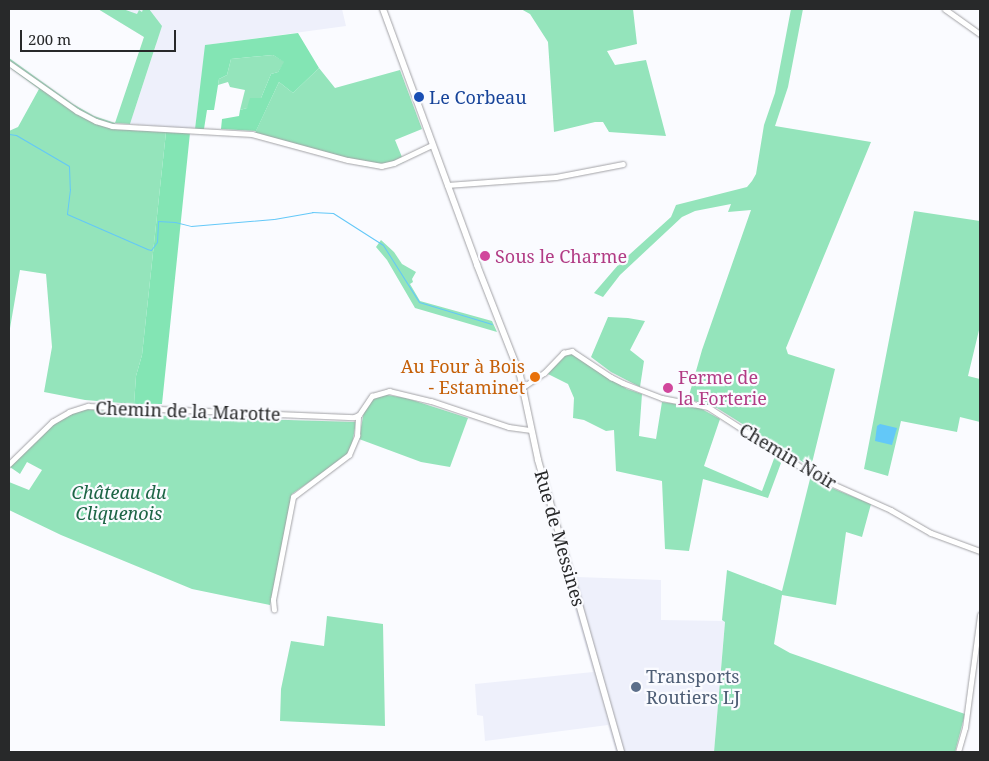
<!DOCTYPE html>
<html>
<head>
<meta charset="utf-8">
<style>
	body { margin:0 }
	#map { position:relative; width:989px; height:761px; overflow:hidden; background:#fafbff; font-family:"Noto Serif",serif }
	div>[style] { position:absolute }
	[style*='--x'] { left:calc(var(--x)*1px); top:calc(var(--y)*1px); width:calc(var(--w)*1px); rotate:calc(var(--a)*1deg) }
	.built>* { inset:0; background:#eef0fb }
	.green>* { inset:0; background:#94e4bb }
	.forest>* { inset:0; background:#83e5b4 }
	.water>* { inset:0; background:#63c8f8 }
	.stream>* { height:1px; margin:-0.5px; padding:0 0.5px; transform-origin:0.5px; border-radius:0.5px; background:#63c8f8 }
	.roads { filter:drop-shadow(0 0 1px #a2a2a6) drop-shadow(0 0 1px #a2a2a6) }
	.street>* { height:4.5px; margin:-2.25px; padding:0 2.25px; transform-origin:2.25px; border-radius:2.25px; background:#fff }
	.secondary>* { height:6px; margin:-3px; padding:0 3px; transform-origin:3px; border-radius:3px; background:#fff }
	.dots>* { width:14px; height:14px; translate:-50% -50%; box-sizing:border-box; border:2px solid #fafbff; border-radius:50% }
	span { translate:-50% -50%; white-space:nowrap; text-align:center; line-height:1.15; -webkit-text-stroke:4.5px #fafbff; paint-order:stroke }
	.transit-label { font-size:18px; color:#164399 }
	.left { translate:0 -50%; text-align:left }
	.hotel-label { font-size:18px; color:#b23c85 }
	.food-label { font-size:18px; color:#c56008 }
	.right { translate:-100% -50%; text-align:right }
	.street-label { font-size:18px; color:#28292a }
	.park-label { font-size:18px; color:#1d6546; font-style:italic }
	.service-label { font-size:18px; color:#4e5e75 }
	.frame { position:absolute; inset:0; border:10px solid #28292a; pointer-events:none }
	.scale { position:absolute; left:20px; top:30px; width:156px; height:22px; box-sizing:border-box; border:2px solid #28292a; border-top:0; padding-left:6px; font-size:15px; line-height:18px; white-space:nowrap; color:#28292a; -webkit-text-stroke:4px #fafbff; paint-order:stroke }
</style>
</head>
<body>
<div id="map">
	<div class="built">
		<div style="clip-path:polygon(98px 9px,342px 9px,346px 26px,206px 45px,195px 129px,130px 124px,156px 45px,143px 40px,144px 37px)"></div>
		<div style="clip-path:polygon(577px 577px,661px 580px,661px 620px,725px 621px,714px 752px,616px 752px,608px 725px,485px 741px,483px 716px,477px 715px,475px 684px,593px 672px,566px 578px)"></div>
	</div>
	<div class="green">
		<div style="clip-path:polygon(98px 9px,123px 9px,137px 14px,139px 10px,142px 12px,143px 9px,149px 9px,162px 26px,130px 124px,115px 123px,113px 129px,166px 132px,142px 355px,136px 376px,134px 404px,85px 400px,44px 392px,52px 347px,46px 274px,20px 270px,9px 334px,9px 131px,18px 127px,39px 89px,9px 67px,9px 58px,73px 104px,94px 116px,115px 123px,144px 37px)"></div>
		<div style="clip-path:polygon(521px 9px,633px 9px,637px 44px,607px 51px,615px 65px,646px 60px,666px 136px,609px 132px,603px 122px,595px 122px,554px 132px,548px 42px,530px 14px)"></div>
		<div style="clip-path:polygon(791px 9px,803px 9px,788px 87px,775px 126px,871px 142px,786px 348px,788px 354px,835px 369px,811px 467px,717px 408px,688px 399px,702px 350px,751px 210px,728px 212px,731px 204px,695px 211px,682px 217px,620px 275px,603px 297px,594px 293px,619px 264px,671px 217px,676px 205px,747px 187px,752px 181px,756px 174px,764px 125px,775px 93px)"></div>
		<div style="clip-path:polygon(273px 55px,285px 62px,278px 72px,271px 74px,261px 98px,247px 108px,240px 110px,245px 90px,230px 87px,228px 82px,218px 85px,219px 79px,227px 75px,231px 59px)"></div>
		<div style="clip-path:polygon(319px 68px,335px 88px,400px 70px,422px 129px,395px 140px,404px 162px,392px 167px,368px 167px,273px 140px,253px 137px,279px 82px,293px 93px)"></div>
		<div style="clip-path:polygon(914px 211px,980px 221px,980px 326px,968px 376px,980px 379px,980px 422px,960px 417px,957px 432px,901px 421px,888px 476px,864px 469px)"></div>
		<div style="clip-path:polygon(381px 240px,394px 252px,402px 264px,416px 272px,412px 279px,413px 282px,410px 284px,420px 301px,492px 321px,497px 332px,415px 308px,387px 260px,376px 247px)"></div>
		<div style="clip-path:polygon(608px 317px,628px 318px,645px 321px,630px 350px,644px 361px,640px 387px,611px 372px,591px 357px)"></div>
		<div style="clip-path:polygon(571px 353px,627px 389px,642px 394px,639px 436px,656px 439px,662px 402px,698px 407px,720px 419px,704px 466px,762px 491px,775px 456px,781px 463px,768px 498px,703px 479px,689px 551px,665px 549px,662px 481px,616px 471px,614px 430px,606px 431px,584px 420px,573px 418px,574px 398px,568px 384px,548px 374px,565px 354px)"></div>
		<div style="clip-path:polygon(387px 395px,406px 398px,468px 418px,450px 467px,421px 462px,359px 439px,364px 411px,376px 396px)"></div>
		<div style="clip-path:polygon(81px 409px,180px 417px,356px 422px,352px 445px,345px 457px,292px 494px,270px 605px,192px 589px,61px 535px,9px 510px,9px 482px,29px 490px,42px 470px,27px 462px,20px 474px,10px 467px,54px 424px)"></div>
		<div style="clip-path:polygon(810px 479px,871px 504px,862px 537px,846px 532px,836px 605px,782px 595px,774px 644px,790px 653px,965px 714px,955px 752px,714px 752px,725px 622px,722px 620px,727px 570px,782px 591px)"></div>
		<div style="clip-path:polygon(327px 616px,383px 624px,385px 726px,280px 721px,281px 689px,291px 641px,324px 646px)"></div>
	</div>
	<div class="forest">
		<div style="clip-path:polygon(298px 33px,319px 68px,293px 93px,279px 82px,256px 131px,221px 129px,222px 119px,239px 116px,240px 110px,247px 108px,250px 98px,261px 98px,271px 74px,278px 72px,284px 62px,273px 55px,231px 59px,227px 75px,219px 79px,214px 110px,207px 110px,204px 129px,195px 129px,205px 45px)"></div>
		<div style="clip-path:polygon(166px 132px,190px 133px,162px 404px,134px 404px,136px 376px,142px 355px)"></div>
	</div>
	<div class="water">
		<div style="clip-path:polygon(880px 424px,897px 428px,892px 445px,875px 441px,877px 426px)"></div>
	</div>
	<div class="stream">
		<div style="--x:9;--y:134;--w:7;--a:8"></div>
		<div style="--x:16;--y:135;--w:61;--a:30.3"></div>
		<div style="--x:69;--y:166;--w:23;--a:88"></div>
		<div style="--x:70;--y:189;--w:25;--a:97"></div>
		<div style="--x:67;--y:214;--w:87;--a:23.6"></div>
		<div style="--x:147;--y:249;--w:4;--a:14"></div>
		<div style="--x:151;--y:250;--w:10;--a:-53"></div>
		<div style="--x:157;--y:242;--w:21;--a:-87"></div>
		<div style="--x:158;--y:221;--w:17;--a:3"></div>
		<div style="--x:175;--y:222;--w:16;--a:14"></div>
		<div style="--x:191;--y:226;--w:83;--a:-4.8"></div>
		<div style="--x:274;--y:219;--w:39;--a:-10"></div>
		<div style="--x:312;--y:212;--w:21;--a:3"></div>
		<div style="--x:333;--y:213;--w:59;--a:32.6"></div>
		<div style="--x:383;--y:245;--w:67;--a:57.7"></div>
		<div style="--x:419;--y:302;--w:76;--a:16.8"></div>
	</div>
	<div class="roads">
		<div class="street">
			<div style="--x:945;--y:9;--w:43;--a:35.5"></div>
			<div style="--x:9;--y:63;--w:83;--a:35.2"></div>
			<div style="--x:77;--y:111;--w:21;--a:28"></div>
			<div style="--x:96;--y:121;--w:17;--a:17"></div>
			<div style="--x:112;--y:126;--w:140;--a:3.3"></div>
			<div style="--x:252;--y:134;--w:99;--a:15.2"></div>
			<div style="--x:348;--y:160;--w:34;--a:10"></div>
			<div style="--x:381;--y:166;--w:13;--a:-13"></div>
			<div style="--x:394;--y:163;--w:42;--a:-25.3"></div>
			<div style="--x:447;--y:185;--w:109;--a:-4.2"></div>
			<div style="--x:556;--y:177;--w:68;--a:-11"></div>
			<div style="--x:523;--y:387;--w:25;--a:-34"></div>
			<div style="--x:544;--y:373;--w:28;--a:-46"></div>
			<div style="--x:563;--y:353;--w:9;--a:-13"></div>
			<div style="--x:572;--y:351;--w:47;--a:33.7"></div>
			<div style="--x:611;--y:377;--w:13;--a:27"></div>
			<div style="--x:623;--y:383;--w:42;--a:21"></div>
			<div style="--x:662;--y:398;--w:47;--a:11.1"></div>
			<div style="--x:708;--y:407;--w:127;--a:32.8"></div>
			<div style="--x:815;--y:476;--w:83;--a:24.1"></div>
			<div style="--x:891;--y:510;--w:46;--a:29.9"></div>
			<div style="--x:931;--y:533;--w:52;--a:20.2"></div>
			<div style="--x:9;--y:464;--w:60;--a:-44.3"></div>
			<div style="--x:52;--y:422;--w:20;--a:-30"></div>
			<div style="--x:69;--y:412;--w:20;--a:-18"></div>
			<div style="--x:88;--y:406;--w:266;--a:2.4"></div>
			<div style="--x:354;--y:417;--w:5;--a:-22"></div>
			<div style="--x:359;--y:415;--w:23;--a:-56"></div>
			<div style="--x:372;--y:396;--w:18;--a:-16"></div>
			<div style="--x:389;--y:391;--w:43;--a:13.4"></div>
			<div style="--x:431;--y:401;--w:82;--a:18.4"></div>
			<div style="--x:509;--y:427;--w:22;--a:8"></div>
			<div style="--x:274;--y:610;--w:10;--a:-96"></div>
			<div style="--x:273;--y:600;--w:105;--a:-79"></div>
			<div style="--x:293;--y:497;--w:70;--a:-36.9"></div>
			<div style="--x:349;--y:455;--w:21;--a:-67"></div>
			<div style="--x:357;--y:436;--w:20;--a:-87"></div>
			<div style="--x:958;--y:752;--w:25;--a:-74"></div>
			<div style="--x:965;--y:728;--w:114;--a:-82.4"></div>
		</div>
		<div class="secondary">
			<div style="--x:383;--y:9;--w:273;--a:69.8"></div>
			<div style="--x:477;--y:265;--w:118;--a:68.6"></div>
			<div style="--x:520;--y:375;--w:87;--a:78"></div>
			<div style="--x:538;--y:460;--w:304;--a:74.1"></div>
		</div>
	</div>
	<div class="dots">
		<div style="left:419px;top:97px;background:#1a4fb4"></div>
		<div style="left:485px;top:256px;background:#d1479c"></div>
		<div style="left:535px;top:377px;background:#e8710a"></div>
		<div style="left:668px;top:388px;background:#d1479c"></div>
		<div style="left:636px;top:687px;background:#5c6f8a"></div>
	</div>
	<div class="transit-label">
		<span class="left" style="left:429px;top:97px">Le Corbeau</span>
	</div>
	<div class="hotel-label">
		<span class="left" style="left:495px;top:256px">Sous le Charme</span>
		<span class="left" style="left:678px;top:388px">Ferme de<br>la Forterie</span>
	</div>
	<div class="food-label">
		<span class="right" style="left:525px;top:377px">Au Four à Bois<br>- Estaminet</span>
	</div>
	<div class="street-label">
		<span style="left:188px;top:411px;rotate:2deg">Chemin de la Marotte</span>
		<span style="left:788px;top:456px;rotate:31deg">Chemin Noir</span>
		<span style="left:560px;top:538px;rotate:74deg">Rue de Messines</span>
	</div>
	<div class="park-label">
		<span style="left:119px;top:503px">Château du<br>Cliquenois</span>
	</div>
	<div class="service-label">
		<span class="left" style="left:646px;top:687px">Transports<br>Routiers LJ</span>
	</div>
	<div class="frame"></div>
	<div class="scale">200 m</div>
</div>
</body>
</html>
